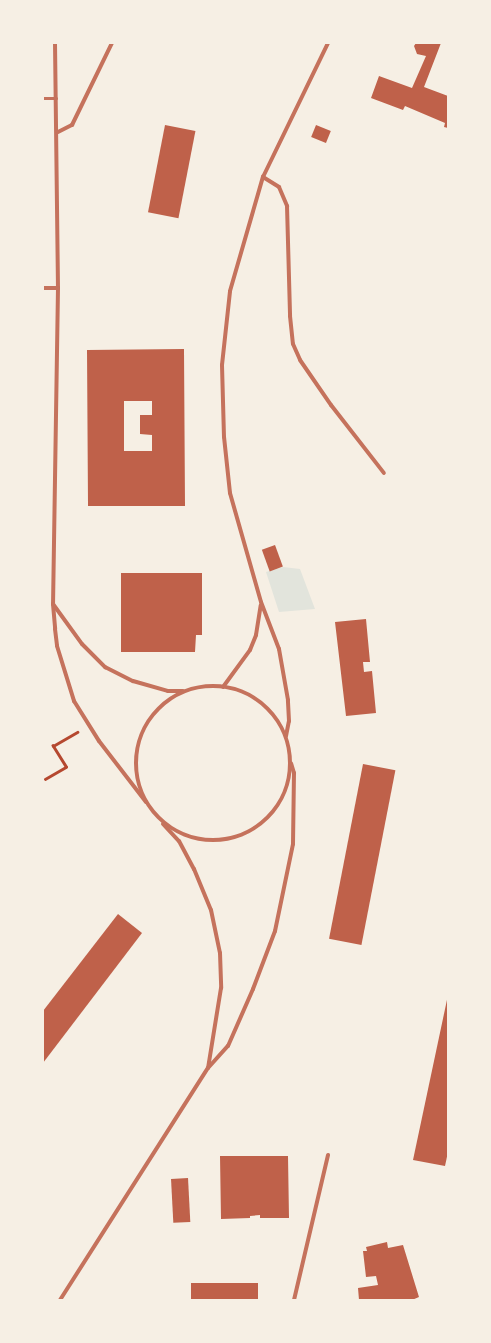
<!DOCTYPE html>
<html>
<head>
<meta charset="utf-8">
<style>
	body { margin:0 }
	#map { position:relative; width:491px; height:1343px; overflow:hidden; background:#f6efe4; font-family:Rubik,sans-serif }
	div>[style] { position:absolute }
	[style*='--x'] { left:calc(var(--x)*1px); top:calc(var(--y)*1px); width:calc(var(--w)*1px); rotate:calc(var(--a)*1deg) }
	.green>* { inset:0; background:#e2e4dc }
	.building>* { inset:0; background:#bf614a; transform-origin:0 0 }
	.path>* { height:2.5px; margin:-1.25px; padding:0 1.25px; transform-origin:1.25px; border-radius:1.25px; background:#b5482f }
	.service>* { height:3px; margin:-1.5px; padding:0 1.5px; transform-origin:1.5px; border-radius:1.5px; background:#c5725c }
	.minor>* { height:4px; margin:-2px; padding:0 2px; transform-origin:2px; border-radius:2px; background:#c5725c }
	.minor>.ring { margin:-2px; padding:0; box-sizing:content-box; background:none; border:4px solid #c5725c; border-radius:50% }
	span { translate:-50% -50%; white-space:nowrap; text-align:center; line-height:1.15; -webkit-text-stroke:3px #f6efe4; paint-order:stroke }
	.frame { position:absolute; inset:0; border:44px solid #f6efe4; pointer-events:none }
</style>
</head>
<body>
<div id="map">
	<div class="green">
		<div style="clip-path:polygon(283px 567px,300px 569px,315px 609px,279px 612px,266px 572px)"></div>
	</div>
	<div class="building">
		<div style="clip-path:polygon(416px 43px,441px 43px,424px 87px,448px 96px,448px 128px,444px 127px,445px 123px,405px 106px,403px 110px,371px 98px,379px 76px,412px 88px,426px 56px,417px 54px,414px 46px)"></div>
		<div style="left:165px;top:125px;width:31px;height:89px;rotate:11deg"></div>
		<div style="left:316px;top:125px;width:16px;height:13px;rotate:22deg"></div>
		<div style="clip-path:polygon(evenodd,184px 349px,185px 506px,88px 506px,87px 350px,184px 349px,124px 401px,152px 401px,152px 415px,140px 415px,140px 434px,152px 435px,152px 451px,124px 451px,124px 401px)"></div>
		<div style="left:275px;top:545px;width:23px;height:14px;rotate:70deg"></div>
		<div style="clip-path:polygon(121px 573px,202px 573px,202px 635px,196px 635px,195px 652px,121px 652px)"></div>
		<div style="clip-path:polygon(366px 619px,370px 662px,363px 662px,364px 672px,372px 671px,376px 713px,346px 716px,335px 622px)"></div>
		<div style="left:363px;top:764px;width:33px;height:178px;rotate:11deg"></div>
		<div style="clip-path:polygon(118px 914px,142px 933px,43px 1063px,43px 1011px)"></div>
		<div style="clip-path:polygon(448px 995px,448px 1152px,445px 1166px,413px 1160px)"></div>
		<div style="clip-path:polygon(220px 1156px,288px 1156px,289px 1218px,260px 1218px,260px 1215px,250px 1216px,250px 1218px,221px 1219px)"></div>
		<div style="left:188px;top:1178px;width:44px;height:17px;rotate:87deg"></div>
		<div style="clip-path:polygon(387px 1242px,388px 1248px,403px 1245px,419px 1297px,412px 1300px,359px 1300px,358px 1288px,378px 1285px,376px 1276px,366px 1277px,363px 1251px,367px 1251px,366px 1247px)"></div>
		<div style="left:258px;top:1283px;width:17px;height:67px;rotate:90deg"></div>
	</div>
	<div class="path">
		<div style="--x:45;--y:779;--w:24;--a:-30"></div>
		<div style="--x:66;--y:767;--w:25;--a:-122"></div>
		<div style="--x:53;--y:746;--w:28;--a:-30"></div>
	</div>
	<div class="service">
		<div style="--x:43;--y:98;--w:13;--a:0"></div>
	</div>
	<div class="minor">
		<div style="--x:55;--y:43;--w:245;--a:89.3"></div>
		<div style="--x:58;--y:288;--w:316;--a:90.9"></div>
		<div style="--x:53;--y:604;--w:25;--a:85"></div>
		<div style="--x:55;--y:629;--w:17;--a:83"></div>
		<div style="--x:57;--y:646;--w:58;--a:72.8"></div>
		<div style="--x:74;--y:701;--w:47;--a:58"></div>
		<div style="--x:99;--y:741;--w:77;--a:52.4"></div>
		<div style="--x:58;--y:132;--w:16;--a:-27"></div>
		<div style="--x:72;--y:125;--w:91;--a:-64"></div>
		<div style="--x:263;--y:177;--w:19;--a:32"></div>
		<div style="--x:279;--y:187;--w:21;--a:67"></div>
		<div style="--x:287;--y:206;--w:110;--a:88.4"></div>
		<div style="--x:290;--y:316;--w:28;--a:84"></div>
		<div style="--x:293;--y:344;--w:17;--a:66"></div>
		<div style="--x:300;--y:360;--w:55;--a:55.4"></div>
		<div style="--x:331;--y:405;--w:86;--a:52.1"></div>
		<div style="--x:43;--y:288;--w:15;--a:0"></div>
		<div style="--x:53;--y:604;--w:49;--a:54.1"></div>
		<div style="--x:82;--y:644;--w:33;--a:45"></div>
		<div style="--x:105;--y:667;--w:31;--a:27"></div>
		<div style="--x:133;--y:681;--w:36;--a:16"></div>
		<div style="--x:168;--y:691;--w:15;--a:0"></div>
		<div class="ring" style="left:136px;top:686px;width:150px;height:150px"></div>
		<div style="--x:223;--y:687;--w:46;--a:-53.9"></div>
		<div style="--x:250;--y:650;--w:16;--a:-68"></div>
		<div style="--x:256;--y:635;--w:30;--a:-81"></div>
		<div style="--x:286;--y:736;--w:15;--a:-79"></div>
		<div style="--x:289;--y:721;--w:21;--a:-93"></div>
		<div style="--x:288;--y:700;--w:52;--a:-100"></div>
		<div style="--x:279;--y:649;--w:50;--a:-111"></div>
		<div style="--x:261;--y:602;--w:113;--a:-105.9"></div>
		<div style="--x:230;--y:493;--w:56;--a:-96.1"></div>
		<div style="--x:224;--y:437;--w:72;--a:-91.6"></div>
		<div style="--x:222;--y:365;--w:74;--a:-83.8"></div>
		<div style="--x:230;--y:291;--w:119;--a:-73.9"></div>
		<div style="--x:263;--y:177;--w:149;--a:-64.1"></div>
		<div style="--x:163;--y:824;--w:23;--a:47"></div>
		<div style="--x:179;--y:841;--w:32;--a:62"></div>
		<div style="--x:194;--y:869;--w:44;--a:67.5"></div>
		<div style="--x:211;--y:910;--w:44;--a:78.2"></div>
		<div style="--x:220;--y:953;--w:35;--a:88"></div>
		<div style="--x:221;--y:988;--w:81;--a:99.2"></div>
		<div style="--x:60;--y:1300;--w:275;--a:-57.5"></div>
		<div style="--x:208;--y:1068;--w:30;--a:-48"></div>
		<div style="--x:228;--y:1046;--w:62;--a:-66.3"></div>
		<div style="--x:253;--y:989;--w:62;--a:-69.2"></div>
		<div style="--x:275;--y:931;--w:89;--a:-78.3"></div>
		<div style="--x:293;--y:844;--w:71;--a:-89.2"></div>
		<div style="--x:294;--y:773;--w:10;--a:-107"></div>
		<div style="--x:294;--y:1300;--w:149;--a:-76.8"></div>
	</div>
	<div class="frame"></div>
</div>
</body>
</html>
